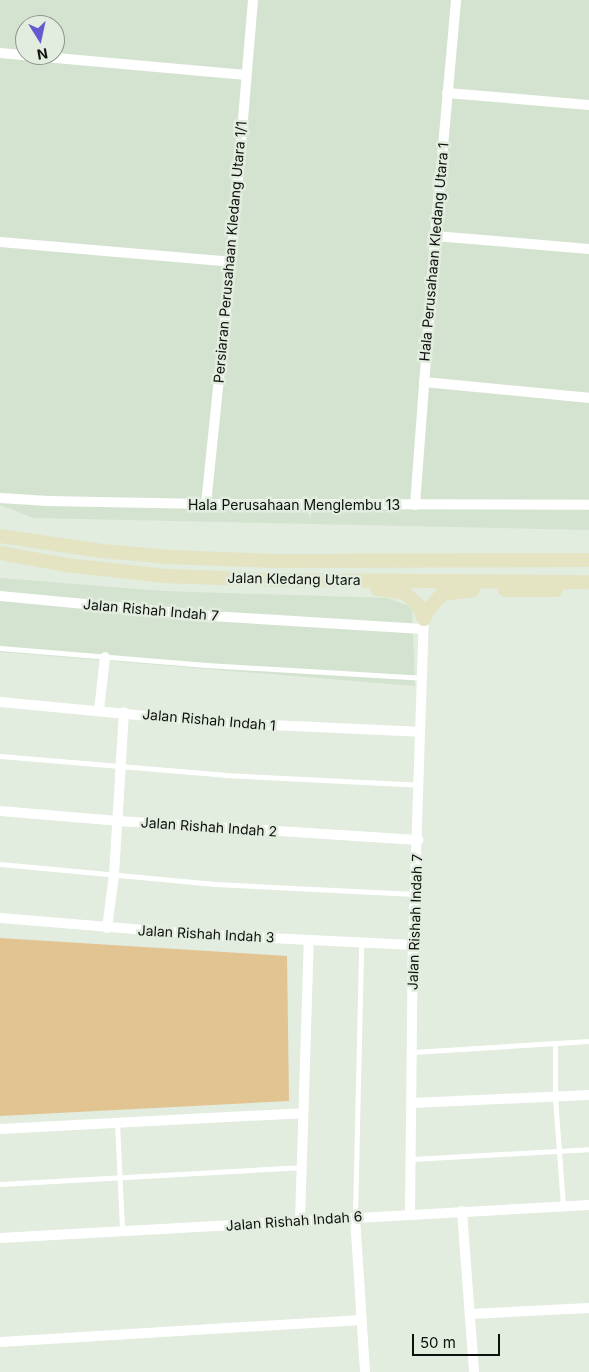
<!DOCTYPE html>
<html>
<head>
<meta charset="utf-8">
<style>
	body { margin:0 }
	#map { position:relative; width:589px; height:1372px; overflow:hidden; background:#e2ecdf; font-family:Inter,sans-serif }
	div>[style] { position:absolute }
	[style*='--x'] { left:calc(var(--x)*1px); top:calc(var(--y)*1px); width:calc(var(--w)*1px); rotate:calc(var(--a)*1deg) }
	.built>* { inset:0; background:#d4e3d0 }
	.green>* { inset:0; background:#e2c493 }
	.service>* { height:5px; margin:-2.5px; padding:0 2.5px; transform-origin:2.5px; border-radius:2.5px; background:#fff }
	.minor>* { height:10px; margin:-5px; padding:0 5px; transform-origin:5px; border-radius:5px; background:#fff }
	.secondary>* { height:14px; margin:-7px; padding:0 7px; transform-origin:7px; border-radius:7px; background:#e4e3c2 }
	span { translate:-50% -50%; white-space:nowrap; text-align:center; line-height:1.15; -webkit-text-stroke:5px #e2ecdf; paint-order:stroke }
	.street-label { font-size:14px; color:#0e110d }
	.north { position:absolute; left:15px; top:15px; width:50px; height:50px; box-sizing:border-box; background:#e2ecdf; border:1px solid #8d948b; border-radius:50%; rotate:170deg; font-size:14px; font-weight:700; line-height:20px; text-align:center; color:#0e110d }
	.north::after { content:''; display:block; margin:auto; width:18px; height:22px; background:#6658d1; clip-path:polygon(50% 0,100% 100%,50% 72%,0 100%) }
	.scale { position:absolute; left:412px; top:1334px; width:88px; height:22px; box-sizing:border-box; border:2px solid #0e110d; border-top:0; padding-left:6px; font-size:15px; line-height:18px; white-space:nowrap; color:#0e110d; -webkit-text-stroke:4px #e2ecdf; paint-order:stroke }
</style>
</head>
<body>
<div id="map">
	<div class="built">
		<div style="clip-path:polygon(evenodd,0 0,589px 0,589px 530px,34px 518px,0 505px,0 0,25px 25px,55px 25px,55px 55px,25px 55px,25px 25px)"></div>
		<div style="clip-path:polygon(0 578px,164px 591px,387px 598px,412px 607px,415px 686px,0 652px)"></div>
	</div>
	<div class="green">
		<div style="clip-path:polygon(0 938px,287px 956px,289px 1101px,0 1116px)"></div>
	</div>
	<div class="service">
		<div style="--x:0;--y:648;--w:207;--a:4.7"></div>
		<div style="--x:206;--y:665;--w:216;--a:3.4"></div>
		<div style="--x:0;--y:756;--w:225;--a:4.8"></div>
		<div style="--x:224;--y:775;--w:195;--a:2.9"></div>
		<div style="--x:0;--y:864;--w:216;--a:5.3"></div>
		<div style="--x:215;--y:884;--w:200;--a:2.9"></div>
		<div style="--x:555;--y:1043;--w:54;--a:90"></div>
		<div style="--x:555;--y:1097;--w:109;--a:85.8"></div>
		<div style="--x:413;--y:1052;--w:176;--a:-3.6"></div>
		<div style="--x:117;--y:1123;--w:108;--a:87.3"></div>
		<div style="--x:412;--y:1159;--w:177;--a:-3.2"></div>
		<div style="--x:0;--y:1184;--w:301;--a:-3.2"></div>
		<div style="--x:355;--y:1217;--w:274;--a:-88.7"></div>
	</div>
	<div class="minor">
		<div style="--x:0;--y:53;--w:247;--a:5.1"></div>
		<div style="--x:447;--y:93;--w:143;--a:4.8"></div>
		<div style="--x:435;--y:236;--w:155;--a:4.8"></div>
		<div style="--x:0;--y:242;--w:232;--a:4.9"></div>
		<div style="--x:424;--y:382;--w:166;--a:5.5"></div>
		<div style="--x:0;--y:498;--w:48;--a:3.6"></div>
		<div style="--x:48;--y:501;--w:158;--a:1.1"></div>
		<div style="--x:206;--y:504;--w:383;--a:0.1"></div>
		<div style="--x:206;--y:504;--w:243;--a:-84.1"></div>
		<div style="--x:231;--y:262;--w:263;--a:-85.2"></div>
		<div style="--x:415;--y:505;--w:270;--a:-85.7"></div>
		<div style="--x:435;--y:236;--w:237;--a:-84.9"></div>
		<div style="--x:0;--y:596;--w:212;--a:5.4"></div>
		<div style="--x:211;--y:616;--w:212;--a:3.5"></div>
		<div style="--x:0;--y:702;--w:225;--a:5.4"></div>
		<div style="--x:224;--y:723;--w:195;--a:2.6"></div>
		<div style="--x:99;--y:710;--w:53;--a:-83.5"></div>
		<div style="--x:0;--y:811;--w:118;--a:4.8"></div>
		<div style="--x:118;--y:821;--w:301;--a:3.6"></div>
		<div style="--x:0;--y:918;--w:209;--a:4.7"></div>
		<div style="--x:208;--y:935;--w:205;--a:2.8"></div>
		<div style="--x:107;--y:928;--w:53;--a:-82.5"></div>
		<div style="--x:114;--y:875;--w:163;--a:-86.5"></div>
		<div style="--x:413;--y:1103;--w:176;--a:-2.6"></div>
		<div style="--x:0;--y:1129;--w:303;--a:-3"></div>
		<div style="--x:462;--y:1211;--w:161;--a:85.7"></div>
		<div style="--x:410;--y:1214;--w:269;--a:-89.4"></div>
		<div style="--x:413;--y:945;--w:326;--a:-88.1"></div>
		<div style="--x:355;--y:1217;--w:155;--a:86.3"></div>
		<div style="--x:300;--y:1221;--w:281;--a:-88.2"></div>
		<div style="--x:0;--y:1238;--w:590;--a:-3.21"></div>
		<div style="--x:470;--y:1314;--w:119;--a:-2.9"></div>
		<div style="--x:0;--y:1342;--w:362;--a:-3.5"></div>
	</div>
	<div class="secondary">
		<div style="--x:0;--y:536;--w:103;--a:8.4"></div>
		<div style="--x:102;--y:551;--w:68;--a:5"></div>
		<div style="--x:170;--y:557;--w:102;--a:2.2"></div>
		<div style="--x:272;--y:561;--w:317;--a:-0.2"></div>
		<div style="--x:0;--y:553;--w:67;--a:10.3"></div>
		<div style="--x:66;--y:565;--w:100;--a:6.3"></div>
		<div style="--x:165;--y:576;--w:113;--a:2"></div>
		<div style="--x:278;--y:580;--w:311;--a:0.4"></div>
		<div style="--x:377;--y:589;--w:28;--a:8"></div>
		<div style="--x:405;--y:593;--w:18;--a:43"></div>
		<div style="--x:418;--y:605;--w:15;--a:67"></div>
		<div style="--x:505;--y:590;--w:51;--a:0"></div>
		<div style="--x:424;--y:619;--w:10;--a:-66"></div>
		<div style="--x:428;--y:610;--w:21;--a:-49"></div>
		<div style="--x:442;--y:594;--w:31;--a:-7"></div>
	</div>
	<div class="street-label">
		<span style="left:230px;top:252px;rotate:-85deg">Persiaran Perusahaan Kledang Utara 1/1</span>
		<span style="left:434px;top:252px;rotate:-85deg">Hala Perusahaan Kledang Utara 1</span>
		<span style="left:294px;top:505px">Hala Perusahaan Menglembu 13</span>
		<span style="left:294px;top:579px;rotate:1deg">Jalan Kledang Utara</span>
		<span style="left:151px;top:610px;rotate:5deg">Jalan Rishah Indah 7</span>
		<span style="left:209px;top:720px;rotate:5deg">Jalan Rishah Indah 1</span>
		<span style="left:209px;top:827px;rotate:4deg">Jalan Rishah Indah 2</span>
		<span style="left:415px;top:922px;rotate:-88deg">Jalan Rishah Indah 7</span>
		<span style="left:206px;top:934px;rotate:3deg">Jalan Rishah Indah 3</span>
		<span style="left:294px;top:1221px;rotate:-4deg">Jalan Rishah Indah 6</span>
	</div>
	<div class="north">N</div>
	<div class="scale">50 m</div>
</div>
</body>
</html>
